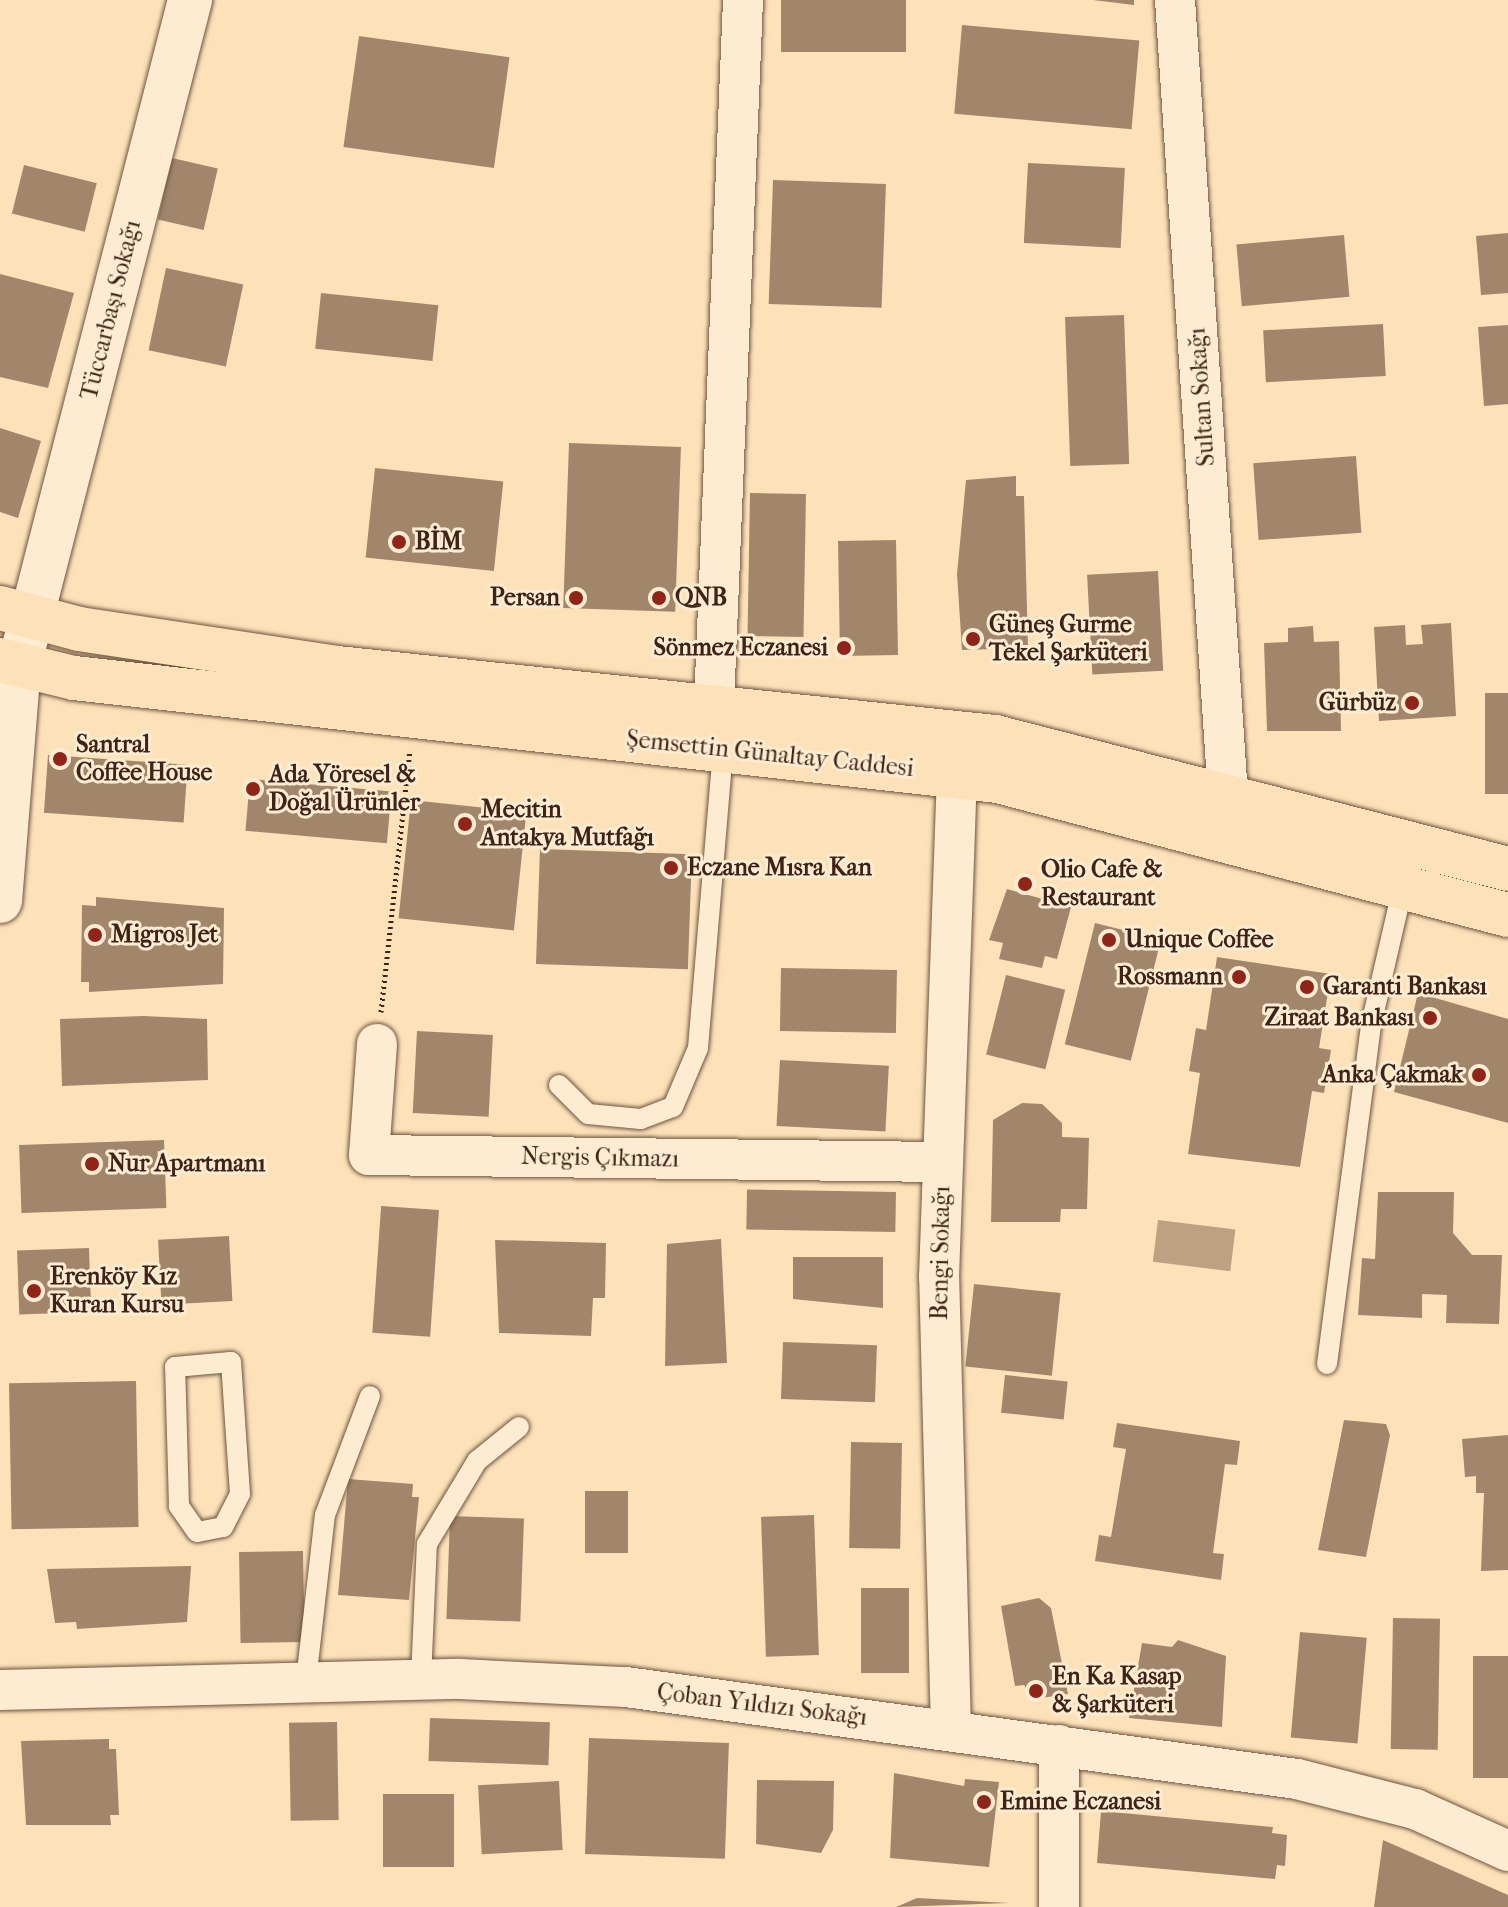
<!DOCTYPE html>
<html>
<head>
<meta charset="utf-8">
<style>
	body { margin:0 }
	#map { position:relative; width:1508px; height:1907px; overflow:hidden; background:#fde2b9; font-family:"IM FELL French Canon",serif }
	div>[style] { position:absolute }
	[style*='--x'] { left:calc(var(--x)*1px); top:calc(var(--y)*1px); width:calc(var(--w)*1px); rotate:calc(var(--a)*1deg) }
	.water>* { inset:0; background:#bda182; transform-origin:0 0 }
	.building>* { inset:0; background:#a2866c; transform-origin:0 0 }
	.path>* { height:5px; margin-top:-2.5px; transform-origin:0; background:repeating-linear-gradient(90deg,#402318 0 2px,transparent 0 6px) }
	.roads { filter:drop-shadow(0 0 2px #6f5340) drop-shadow(0 0 2px #6f5340) }
	.service>* { height:20px; margin:-10px; padding:0 10px; transform-origin:10px; border-radius:10px; background:#feecd2 }
	.minor>* { height:40px; margin:-20px; padding:0 20px; transform-origin:20px; border-radius:20px; background:#feecd2 }
	.tertiary>* { height:44px; margin:-22px; padding:0 22px; transform-origin:22px; border-radius:22px; background:#feecd2 }
	.primary>* { height:44px; margin:-22px; padding:0 22px; transform-origin:22px; border-radius:22px; background:#fde2b9 }
	.dots>* { width:22px; height:22px; translate:-50% -50%; box-sizing:border-box; border:4px solid #feecd2; border-radius:50% }
	span { translate:-50% -50%; white-space:nowrap; text-align:center; line-height:1.15; -webkit-text-stroke:6px #feecd2; paint-order:stroke }
	.street-label { font-size:24px; color:#402318 }
	.poi-label { font-size:24px; color:#402318; font-weight:700 }
	.left { translate:0 -50%; text-align:left }
	.right { translate:-100% -50%; text-align:right }
</style>
</head>
<body>
<div id="map">
	<div class="water">
		<div style="left:1158px;top:1220px;width:78px;height:42px;rotate:7deg"></div>
	</div>
	<div class="building">
		<div style="left:781px;top:0;width:125px;height:52px"></div>
		<div style="clip-path:polygon(1093px 0,1134px 0,1134px 5px)"></div>
		<div style="left:962px;top:25px;width:178px;height:89px;rotate:5deg"></div>
		<div style="left:359px;top:36px;width:152px;height:112px;rotate:8deg"></div>
		<div style="left:172px;top:158px;width:47px;height:63px;rotate:13deg"></div>
		<div style="left:1028px;top:163px;width:97px;height:80px;rotate:3deg"></div>
		<div style="left:24px;top:165px;width:75px;height:50px;rotate:14deg"></div>
		<div style="left:773px;top:180px;width:113px;height:124px;rotate:2deg"></div>
		<div style="clip-path:polygon(1508px 233px,1508px 293px,1481px 295px,1476px 236px)"></div>
		<div style="left:1344px;top:235px;width:62px;height:108px;rotate:85deg"></div>
		<div style="left:166px;top:268px;width:79px;height:84px;rotate:12deg"></div>
		<div style="clip-path:polygon(0 274px,74px 293px,48px 388px,0 377px)"></div>
		<div style="left:321px;top:293px;width:118px;height:56px;rotate:6deg"></div>
		<div style="left:1124px;top:315px;width:149px;height:59px;rotate:88deg"></div>
		<div style="left:1383px;top:324px;width:52px;height:120px;rotate:87deg"></div>
		<div style="clip-path:polygon(1508px 325px,1508px 404px,1484px 406px,1478px 327px)"></div>
		<div style="clip-path:polygon(0 428px,41px 441px,18px 518px,0 512px)"></div>
		<div style="left:569px;top:443px;width:112px;height:165px;rotate:2deg"></div>
		<div style="left:1356px;top:456px;width:77px;height:103px;rotate:86deg"></div>
		<div style="left:375px;top:468px;width:129px;height:90px;rotate:6deg"></div>
		<div style="clip-path:polygon(1016px 476px,1016px 496px,1024px 496px,1028px 648px,962px 650px,957px 574px,966px 480px)"></div>
		<div style="left:750px;top:493px;width:56px;height:143px;rotate:1deg"></div>
		<div style="left:896px;top:540px;width:115px;height:58px;rotate:89deg"></div>
		<div style="left:1158px;top:571px;width:100px;height:71px;rotate:87deg"></div>
		<div style="clip-path:polygon(1451px 623px,1456px 716px,1379px 721px,1374px 627px,1405px 625px,1406px 645px,1423px 644px,1421px 625px)"></div>
		<div style="clip-path:polygon(1313px 626px,1314px 642px,1339px 641px,1341px 731px,1267px 731px,1264px 643px,1288px 642px,1288px 628px)"></div>
		<div style="left:1485px;top:693px;width:23px;height:101px"></div>
		<div style="left:48px;top:755px;width:140px;height:58px;rotate:4deg"></div>
		<div style="left:250px;top:779px;width:142px;height:52px;rotate:5deg"></div>
		<div style="left:411px;top:800px;width:116px;height:119px;rotate:6deg"></div>
		<div style="left:540px;top:849px;width:152px;height:115px;rotate:2deg"></div>
		<div style="clip-path:polygon(1007px 889px,1071px 907px,1057px 959px,1045px 956px,1042px 968px,999px 959px,1003px 943px,989px 940px)"></div>
		<div style="clip-path:polygon(96px 897px,224px 908px,223px 984px,89px 992px,89px 982px,81px 982px,82px 905px,96px 906px)"></div>
		<div style="left:1095px;top:923px;width:68px;height:125px;rotate:14deg"></div>
		<div style="clip-path:polygon(1217px 957px,1331px 974px,1319px 1048px,1331px 1050px,1324px 1093px,1312px 1091px,1300px 1167px,1188px 1154px,1200px 1073px,1189px 1071px,1196px 1028px,1206px 1030px)"></div>
		<div style="left:781px;top:968px;width:116px;height:63px;rotate:1deg"></div>
		<div style="left:1006px;top:975px;width:61px;height:82px;rotate:14deg"></div>
		<div style="clip-path:polygon(1418px 993px,1508px 1019px,1508px 1123px,1394px 1092px)"></div>
		<div style="clip-path:polygon(143px 1016px,207px 1019px,208px 1080px,62px 1086px,60px 1019px)"></div>
		<div style="left:417px;top:1031px;width:76px;height:82px;rotate:3deg"></div>
		<div style="left:780px;top:1060px;width:109px;height:66px;rotate:3deg"></div>
		<div style="clip-path:polygon(1022px 1103px,1042px 1104px,1062px 1123px,1062px 1137px,1089px 1138px,1087px 1209px,1061px 1209px,1060px 1222px,991px 1222px,993px 1120px)"></div>
		<div style="left:164px;top:1140px;width:68px;height:145px;rotate:88deg"></div>
		<div style="left:896px;top:1192px;width:40px;height:149px;rotate:91deg"></div>
		<div style="clip-path:polygon(1378px 1192px,1454px 1192px,1453px 1233px,1472px 1255px,1502px 1255px,1499px 1324px,1446px 1323px,1447px 1295px,1422px 1294px,1422px 1318px,1358px 1315px,1362px 1258px,1375px 1259px)"></div>
		<div style="left:439px;top:1210px;width:127px;height:58px;rotate:94deg"></div>
		<div style="left:229px;top:1236px;width:65px;height:71px;rotate:87deg"></div>
		<div style="clip-path:polygon(721px 1239px,727px 1363px,665px 1366px,667px 1244px)"></div>
		<div style="clip-path:polygon(495px 1240px,606px 1243px,605px 1298px,593px 1298px,591px 1336px,499px 1333px)"></div>
		<div style="left:89px;top:1248px;width:64px;height:72px;rotate:88deg"></div>
		<div style="clip-path:polygon(793px 1257px,883px 1257px,883px 1308px,793px 1299px)"></div>
		<div style="left:974px;top:1284px;width:87px;height:83px;rotate:6deg"></div>
		<div style="left:783px;top:1342px;width:94px;height:57px;rotate:2deg"></div>
		<div style="left:1005px;top:1375px;width:63px;height:38px;rotate:6deg"></div>
		<div style="left:136px;top:1381px;width:146px;height:127px;rotate:89deg"></div>
		<div style="clip-path:polygon(1344px 1420px,1386px 1424px,1390px 1435px,1366px 1557px,1318px 1550px)"></div>
		<div style="clip-path:polygon(1117px 1423px,1240px 1441px,1237px 1465px,1225px 1464px,1213px 1553px,1224px 1554px,1221px 1580px,1095px 1561px,1099px 1535px,1111px 1537px,1126px 1449px,1113px 1447px)"></div>
		<div style="clip-path:polygon(1508px 1435px,1508px 1570px,1481px 1571px,1484px 1493px,1476px 1493px,1476px 1476px,1465px 1477px,1462px 1439px)"></div>
		<div style="left:851px;top:1442px;width:51px;height:106px;rotate:1deg"></div>
		<div style="clip-path:polygon(348px 1479px,413px 1484px,412px 1497px,419px 1497px,409px 1600px,338px 1595px)"></div>
		<div style="left:585px;top:1491px;width:43px;height:62px"></div>
		<div style="left:814px;top:1515px;width:140px;height:53px;rotate:88deg"></div>
		<div style="left:450px;top:1516px;width:74px;height:103px;rotate:2deg"></div>
		<div style="left:303px;top:1551px;width:91px;height:64px;rotate:89deg"></div>
		<div style="clip-path:polygon(191px 1566px,187px 1622px,77px 1629px,76px 1622px,55px 1623px,47px 1569px)"></div>
		<div style="left:861px;top:1588px;width:48px;height:85px"></div>
		<div style="clip-path:polygon(1039px 1598px,1051px 1608px,1068px 1694px,1034px 1699px,1024px 1685px,1015px 1686px,1001px 1606px)"></div>
		<div style="left:1393px;top:1618px;width:47px;height:131px;rotate:1deg"></div>
		<div style="left:1300px;top:1632px;width:67px;height:106px;rotate:5deg"></div>
		<div style="clip-path:polygon(1178px 1640px,1226px 1656px,1222px 1727px,1129px 1718px,1142px 1643px,1172px 1647px)"></div>
		<div style="left:1473px;top:1656px;width:35px;height:122px"></div>
		<div style="left:430px;top:1718px;width:120px;height:43px;rotate:2deg"></div>
		<div style="left:337px;top:1722px;width:98px;height:48px;rotate:89deg"></div>
		<div style="left:589px;top:1738px;width:140px;height:116px;rotate:2deg"></div>
		<div style="clip-path:polygon(109px 1739px,109px 1749px,116px 1749px,119px 1815px,110px 1815px,111px 1825px,26px 1825px,21px 1741px)"></div>
		<div style="clip-path:polygon(894px 1773px,964px 1786px,965px 1779px,999px 1782px,989px 1867px,890px 1858px)"></div>
		<div style="clip-path:polygon(757px 1780px,834px 1781px,833px 1830px,821px 1853px,756px 1844px)"></div>
		<div style="left:559px;top:1781px;width:69px;height:81px;rotate:87deg"></div>
		<div style="left:383px;top:1794px;width:71px;height:73px"></div>
		<div style="clip-path:polygon(1101px 1811px,1273px 1827px,1272px 1833px,1287px 1835px,1285px 1866px,1277px 1865px,1275px 1879px,1097px 1863px)"></div>
		<div style="clip-path:polygon(1383px 1840px,1508px 1895px,1508px 1907px,1374px 1907px)"></div>
		<div style="clip-path:polygon(917px 1898px,1009px 1903px,896px 1907px)"></div>
	</div>
	<div class="path">
		<div style="--x:381;--y:1012;--w:263;--a:-83.7"></div>
	</div>
	<div class="roads">
		<div class="service">
			<div style="--x:559;--y:1085;--w:41;--a:45"></div>
			<div style="--x:588;--y:1114;--w:53;--a:5.4"></div>
			<div style="--x:641;--y:1119;--w:34;--a:-21"></div>
			<div style="--x:673;--y:1107;--w:64;--a:-67"></div>
			<div style="--x:698;--y:1048;--w:300;--a:-85.2"></div>
			<div style="--x:231;--y:1362;--w:132;--a:86.1"></div>
			<div style="--x:240;--y:1494;--w:37;--a:117"></div>
			<div style="--x:223;--y:1527;--w:26;--a:169"></div>
			<div style="--x:197;--y:1532;--w:32;--a:-125"></div>
			<div style="--x:179;--y:1506;--w:139;--a:-91.6"></div>
			<div style="--x:175;--y:1367;--w:56;--a:-5.1"></div>
			<div style="--x:1327;--y:1364;--w:342;--a:-82.6"></div>
			<div style="--x:1371;--y:1025;--w:143;--a:-77"></div>
			<div style="--x:421;--y:1679;--w:135;--a:-87.5"></div>
			<div style="--x:427;--y:1544;--w:97;--a:-58.9"></div>
			<div style="--x:477;--y:1461;--w:54;--a:-39"></div>
			<div style="--x:306;--y:1681;--w:167;--a:-83.5"></div>
			<div style="--x:325;--y:1515;--w:127;--a:-69.3"></div>
		</div>
		<div class="minor">
			<div style="--x:1175;--y:0;--w:797;--a:86.19"></div>
			<div style="--x:714;--y:704;--w:705;--a:-87.64"></div>
			<div style="--x:377;--y:1044;--w:111;--a:94.1"></div>
			<div style="--x:369;--y:1155;--w:574;--a:0.7"></div>
			<div style="--x:0;--y:1690;--w:460;--a:-1.4"></div>
			<div style="--x:460;--y:1679;--w:166;--a:2.8"></div>
			<div style="--x:626;--y:1687;--w:677;--a:7.81"></div>
			<div style="--x:1297;--y:1779;--w:122;--a:14.3"></div>
			<div style="--x:1415;--y:1809;--w:102;--a:24.3"></div>
			<div style="--x:951;--y:1730;--w:453;--a:-91.5"></div>
			<div style="--x:939;--y:1277;--w:502;--a:-87.95"></div>
			<div style="--x:1059;--y:1745;--w:162;--a:90"></div>
		</div>
		<div class="tertiary">
			<div style="--x:0;--y:901;--w:236;--a:-85.4"></div>
			<div style="--x:19;--y:666;--w:688;--a:-75.6"></div>
		</div>
		<div class="primary">
			<div style="--x:0;--y:608;--w:82;--a:14.9"></div>
			<div style="--x:79;--y:629;--w:261;--a:8.6"></div>
			<div style="--x:337;--y:668;--w:662;--a:5.99"></div>
			<div style="--x:995;--y:737;--w:530;--a:14.43"></div>
			<div style="--x:0;--y:660;--w:76;--a:13.7"></div>
			<div style="--x:74;--y:678;--w:930;--a:6.36"></div>
			<div style="--x:998;--y:781;--w:527;--a:14.72"></div>
		</div>
	</div>
	<div class="dots">
		<div style="left:399px;top:542px;background:#8f2418"></div>
		<div style="left:576px;top:598px;background:#8f2418"></div>
		<div style="left:659px;top:598px;background:#8f2418"></div>
		<div style="left:973px;top:639px;background:#8f2418"></div>
		<div style="left:844px;top:648px;background:#8f2418"></div>
		<div style="left:1412px;top:703px;background:#8f2418"></div>
		<div style="left:60px;top:759px;background:#8f2418"></div>
		<div style="left:253px;top:789px;background:#8f2418"></div>
		<div style="left:465px;top:824px;background:#8f2418"></div>
		<div style="left:671px;top:868px;background:#8f2418"></div>
		<div style="left:1025px;top:884px;background:#8f2418"></div>
		<div style="left:95px;top:935px;background:#8f2418"></div>
		<div style="left:1109px;top:940px;background:#8f2418"></div>
		<div style="left:1239px;top:977px;background:#8f2418"></div>
		<div style="left:1307px;top:987px;background:#8f2418"></div>
		<div style="left:1430px;top:1018px;background:#8f2418"></div>
		<div style="left:1479px;top:1075px;background:#8f2418"></div>
		<div style="left:92px;top:1164px;background:#8f2418"></div>
		<div style="left:34px;top:1291px;background:#8f2418"></div>
		<div style="left:1036px;top:1691px;background:#8f2418"></div>
		<div style="left:984px;top:1802px;background:#8f2418"></div>
	</div>
	<div class="street-label">
		<span style="left:111px;top:310px;rotate:-76deg">Tüccarbaşı Sokağı</span>
		<span style="left:1202px;top:397px;rotate:-94deg">Sultan Sokağı</span>
		<span style="left:770px;top:754px;rotate:6deg">Şemsettin Günaltay Caddesi</span>
		<span style="left:600px;top:1158px;rotate:1deg">Nergis Çıkmazı</span>
		<span style="left:941px;top:1253px;rotate:-89deg">Bengi Sokağı</span>
		<span style="left:762px;top:1705px;rotate:7deg">Çoban Yıldızı Sokağı</span>
	</div>
	<div class="poi-label">
		<span class="left" style="left:415px;top:542px">BİM</span>
		<span class="right" style="left:560px;top:598px">Persan</span>
		<span class="left" style="left:675px;top:598px">QNB</span>
		<span class="left" style="left:989px;top:639px">Güneş Gurme<br>Tekel Şarküteri</span>
		<span class="right" style="left:828px;top:648px">Sönmez Eczanesi</span>
		<span class="right" style="left:1396px;top:703px">Gürbüz</span>
		<span class="left" style="left:76px;top:759px">Santral<br>Coffee House</span>
		<span class="left" style="left:269px;top:789px">Ada Yöresel &amp;<br>Doğal Ürünler</span>
		<span class="left" style="left:481px;top:824px">Mecitin<br>Antakya Mutfağı</span>
		<span class="left" style="left:687px;top:868px">Eczane Mısra Kan</span>
		<span class="left" style="left:1041px;top:884px">Olio Cafe &amp;<br>Restaurant</span>
		<span class="left" style="left:111px;top:935px">Migros Jet</span>
		<span class="left" style="left:1125px;top:940px">Unique Coffee</span>
		<span class="right" style="left:1223px;top:977px">Rossmann</span>
		<span class="left" style="left:1323px;top:987px">Garanti Bankası</span>
		<span class="right" style="left:1414px;top:1018px">Ziraat Bankası</span>
		<span class="right" style="left:1463px;top:1075px">Anka Çakmak</span>
		<span class="left" style="left:108px;top:1164px">Nur Apartmanı</span>
		<span class="left" style="left:50px;top:1291px">Erenköy Kız<br>Kuran Kursu</span>
		<span class="left" style="left:1052px;top:1691px">En Ka Kasap<br>&amp; Şarküteri</span>
		<span class="left" style="left:1000px;top:1802px">Emine Eczanesi</span>
	</div>
</div>
</body>
</html>
